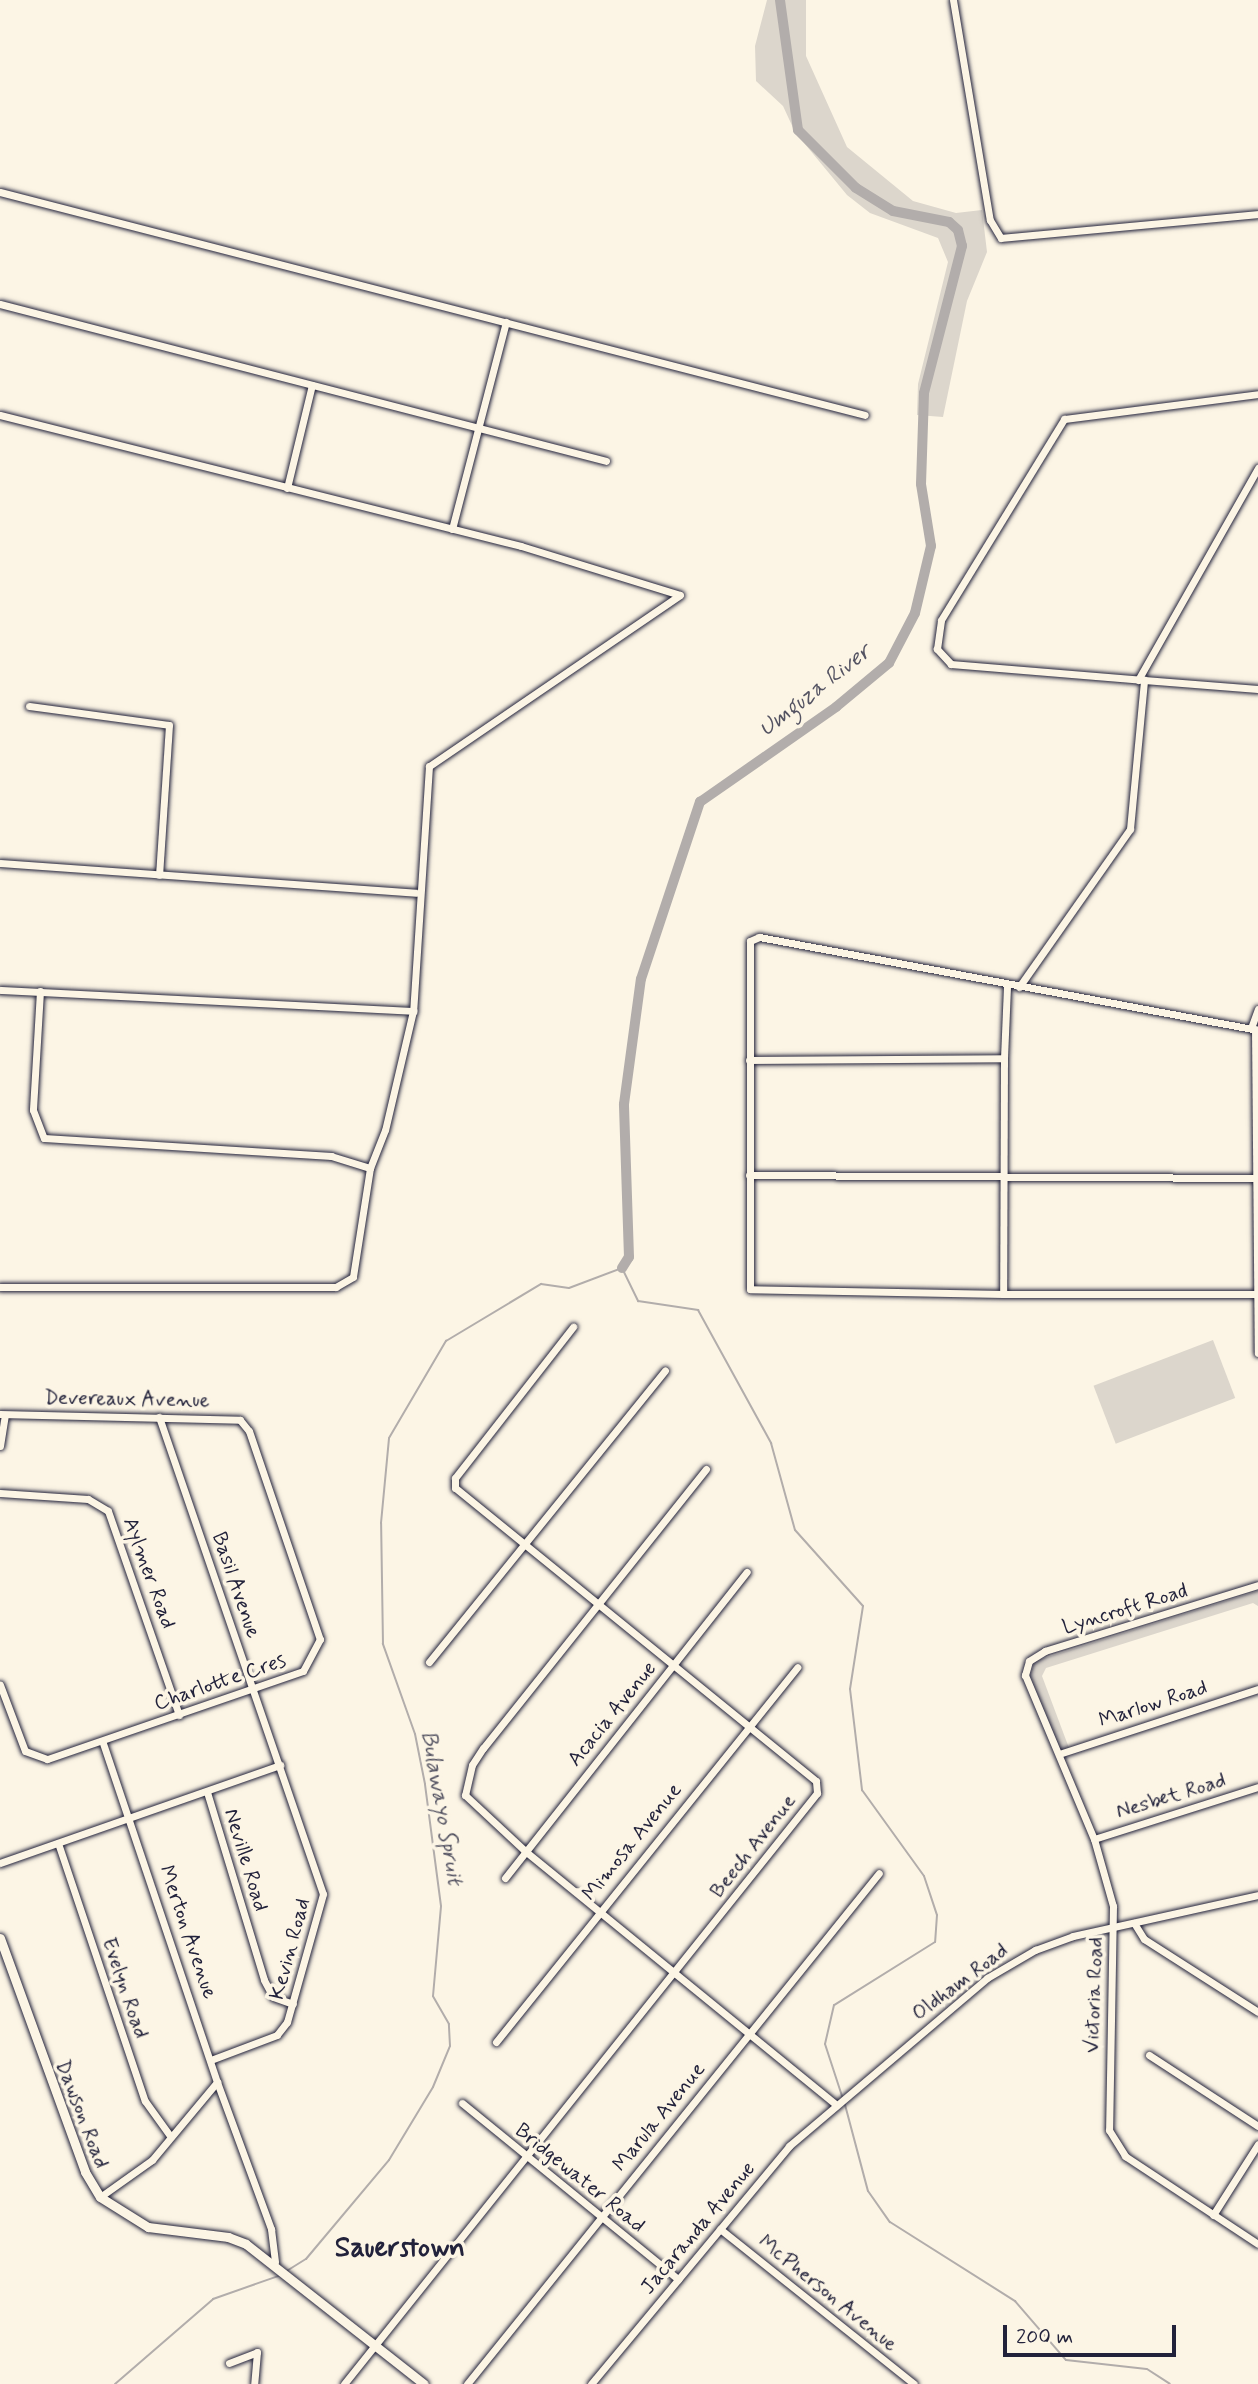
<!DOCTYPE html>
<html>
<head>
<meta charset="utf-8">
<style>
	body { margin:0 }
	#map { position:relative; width:1258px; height:2384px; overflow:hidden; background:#fcf5e5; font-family:Mynerve,sans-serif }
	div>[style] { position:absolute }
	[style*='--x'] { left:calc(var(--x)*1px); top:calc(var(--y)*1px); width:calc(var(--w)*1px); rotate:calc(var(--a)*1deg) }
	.green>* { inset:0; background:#dcd6cc; transform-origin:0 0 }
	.stream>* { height:2px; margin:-1px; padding:0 1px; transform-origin:1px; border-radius:1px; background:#b2adab }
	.river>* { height:10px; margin:-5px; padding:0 5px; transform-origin:5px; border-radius:5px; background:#b2adab }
	.roads { filter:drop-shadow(0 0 2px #22223b) drop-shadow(0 0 2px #22223b) }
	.minor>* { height:7px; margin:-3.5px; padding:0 3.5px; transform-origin:3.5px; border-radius:3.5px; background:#fcf5e5 }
	.tertiary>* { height:9px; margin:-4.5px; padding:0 4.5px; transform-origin:4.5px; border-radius:4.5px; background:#fcf5e5 }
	span { translate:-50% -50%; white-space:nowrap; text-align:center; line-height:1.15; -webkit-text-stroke:7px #fcf5e5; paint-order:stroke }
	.street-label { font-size:21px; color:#22223b }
	.water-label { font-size:23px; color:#545362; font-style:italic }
	.district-label { font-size:28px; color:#22223b; font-weight:700 }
	.scale { position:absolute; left:1003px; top:2325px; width:173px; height:32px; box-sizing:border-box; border:4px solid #22223b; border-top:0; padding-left:9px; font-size:21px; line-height:24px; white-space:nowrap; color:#22223b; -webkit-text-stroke:5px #fcf5e5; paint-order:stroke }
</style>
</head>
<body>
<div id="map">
	<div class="green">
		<div style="clip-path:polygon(767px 0,806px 0,806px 56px,847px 147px,913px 201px,956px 213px,982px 210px,987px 252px,967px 301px,943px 417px,917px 415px,918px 384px,948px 262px,938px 238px,870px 213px,847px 195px,795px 132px,783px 106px,756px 81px,755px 46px)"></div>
		<div style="left:1213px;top:1340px;width:62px;height:128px;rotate:69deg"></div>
		<div style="clip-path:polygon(1258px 1591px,1258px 1606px,1253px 1603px,1046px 1668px,1042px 1676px,1069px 1748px,1061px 1751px,1029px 1678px,1035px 1661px)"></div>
	</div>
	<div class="stream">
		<div style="--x:844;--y:2101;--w:93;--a:75.1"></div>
		<div style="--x:868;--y:2191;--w:38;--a:55"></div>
		<div style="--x:890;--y:2222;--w:148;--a:32.3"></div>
		<div style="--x:1015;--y:2301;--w:78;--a:49.2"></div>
		<div style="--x:1066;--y:2360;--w:81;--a:6.3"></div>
		<div style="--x:1147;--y:2369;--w:27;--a:33"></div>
		<div style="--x:285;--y:2272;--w:25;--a:-32"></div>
		<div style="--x:306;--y:2259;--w:129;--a:-50"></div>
		<div style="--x:389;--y:2160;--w:85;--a:-58.9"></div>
		<div style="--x:433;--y:2087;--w:44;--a:-67.5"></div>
		<div style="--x:450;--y:2046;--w:22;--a:-93"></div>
		<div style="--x:449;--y:2024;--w:32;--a:-120"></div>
		<div style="--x:433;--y:1996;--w:90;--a:-84.9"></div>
		<div style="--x:441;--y:1906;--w:123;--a:-97.5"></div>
		<div style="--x:425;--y:1784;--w:51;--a:-101.3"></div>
		<div style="--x:415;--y:1734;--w:96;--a:-109.6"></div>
		<div style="--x:383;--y:1644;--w:121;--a:-90.9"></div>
		<div style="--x:381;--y:1523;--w:85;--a:-84.6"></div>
		<div style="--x:389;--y:1438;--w:113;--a:-59.6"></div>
		<div style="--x:446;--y:1341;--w:111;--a:-31"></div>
		<div style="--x:541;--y:1284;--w:28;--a:8"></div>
		<div style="--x:569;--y:1288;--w:57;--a:-20.7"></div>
		<div style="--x:622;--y:1268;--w:37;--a:64"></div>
		<div style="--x:638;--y:1301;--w:61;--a:8.5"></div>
		<div style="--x:698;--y:1310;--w:152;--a:61.2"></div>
		<div style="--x:771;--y:1443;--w:90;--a:74.6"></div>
		<div style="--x:795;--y:1530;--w:102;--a:48.2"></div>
		<div style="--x:863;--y:1606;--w:84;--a:98.9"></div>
		<div style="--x:850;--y:1689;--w:102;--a:83.2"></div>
		<div style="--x:862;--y:1790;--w:106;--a:54.2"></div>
		<div style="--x:924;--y:1876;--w:41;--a:71.6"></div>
		<div style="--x:937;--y:1915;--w:27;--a:94"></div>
		<div style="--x:935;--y:1942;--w:119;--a:148"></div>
		<div style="--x:834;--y:2005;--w:40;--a:103"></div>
		<div style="--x:825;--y:2044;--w:55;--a:71.9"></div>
		<div style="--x:115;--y:2384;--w:130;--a:-40.9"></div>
		<div style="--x:213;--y:2299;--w:72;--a:-19.4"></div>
	</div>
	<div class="river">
		<div style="--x:622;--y:1268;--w:13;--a:-58"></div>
		<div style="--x:629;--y:1257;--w:153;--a:-91.9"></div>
		<div style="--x:624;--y:1104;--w:126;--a:-82.3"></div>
		<div style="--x:641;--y:979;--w:187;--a:-71.6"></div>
		<div style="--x:700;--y:802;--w:166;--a:-34.9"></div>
		<div style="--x:836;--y:707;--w:69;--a:-39.7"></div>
		<div style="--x:889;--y:663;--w:56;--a:-62.5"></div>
		<div style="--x:915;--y:613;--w:69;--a:-76.6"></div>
		<div style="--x:931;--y:546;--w:63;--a:-99.2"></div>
		<div style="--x:921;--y:484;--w:91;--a:-88.1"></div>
		<div style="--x:924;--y:393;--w:152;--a:-75.5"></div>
		<div style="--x:962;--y:246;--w:16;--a:-104"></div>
		<div style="--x:958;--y:230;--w:12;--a:-138"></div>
		<div style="--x:949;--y:222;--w:57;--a:-168.9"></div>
		<div style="--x:893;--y:211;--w:44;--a:-148.1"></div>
		<div style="--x:856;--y:188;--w:82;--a:-135"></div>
		<div style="--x:798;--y:130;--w:131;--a:-97.9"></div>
	</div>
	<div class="roads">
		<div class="minor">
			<div style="--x:953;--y:0;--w:223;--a:80.5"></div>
			<div style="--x:990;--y:220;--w:21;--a:59"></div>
			<div style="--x:1001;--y:238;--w:258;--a:-5.3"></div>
			<div style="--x:0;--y:192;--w:893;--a:14.46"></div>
			<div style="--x:0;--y:304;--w:626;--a:14.52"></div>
			<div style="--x:0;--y:415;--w:537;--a:14.11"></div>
			<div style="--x:521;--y:546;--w:166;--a:17.1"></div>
			<div style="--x:680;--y:595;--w:304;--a:145.7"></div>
			<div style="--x:429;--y:766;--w:246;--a:93.7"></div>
			<div style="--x:413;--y:1011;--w:122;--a:103.2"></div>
			<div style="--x:385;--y:1130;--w:41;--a:111.5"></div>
			<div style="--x:370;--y:1168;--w:110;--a:98.9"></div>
			<div style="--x:353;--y:1277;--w:20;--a:150"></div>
			<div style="--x:336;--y:1287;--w:336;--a:180"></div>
			<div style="--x:287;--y:488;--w:106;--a:-76.4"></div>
			<div style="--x:452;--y:529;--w:214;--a:-75.4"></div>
			<div style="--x:1138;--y:680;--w:244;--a:-60.5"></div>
			<div style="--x:1144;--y:680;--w:114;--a:4.5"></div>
			<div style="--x:29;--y:706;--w:141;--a:7.7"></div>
			<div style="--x:169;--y:725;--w:150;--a:93.8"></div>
			<div style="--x:0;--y:863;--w:417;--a:4.1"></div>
			<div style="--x:1019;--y:987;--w:193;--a:-54.9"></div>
			<div style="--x:1130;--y:829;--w:150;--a:-84.6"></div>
			<div style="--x:1144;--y:680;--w:194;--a:-175.3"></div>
			<div style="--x:951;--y:664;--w:21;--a:-133"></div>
			<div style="--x:937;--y:649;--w:29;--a:-82"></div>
			<div style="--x:941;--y:620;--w:236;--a:-58.5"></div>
			<div style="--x:1064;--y:419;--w:196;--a:-7.3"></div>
			<div style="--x:0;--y:990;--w:414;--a:2.9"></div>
			<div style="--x:40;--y:991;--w:119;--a:93.4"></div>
			<div style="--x:33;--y:1110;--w:30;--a:69"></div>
			<div style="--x:44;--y:1138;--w:288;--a:3.6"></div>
			<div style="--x:331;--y:1156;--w:41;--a:17.1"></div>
			<div style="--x:1251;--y:1028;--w:20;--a:-70"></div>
			<div style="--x:1255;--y:1029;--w:324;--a:89.5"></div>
			<div style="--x:1004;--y:1058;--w:72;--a:-87.6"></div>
			<div style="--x:749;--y:1060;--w:255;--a:-0.4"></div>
			<div style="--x:1004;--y:1058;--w:236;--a:90.2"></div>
			<div style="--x:1003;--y:1294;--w:255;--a:0"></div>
			<div style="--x:749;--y:1175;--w:509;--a:0.34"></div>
			<div style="--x:1003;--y:1294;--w:253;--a:-178.9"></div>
			<div style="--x:750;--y:1289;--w:348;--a:-90"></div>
			<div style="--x:750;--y:941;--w:10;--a:-24"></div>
			<div style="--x:759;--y:937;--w:508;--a:10.56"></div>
			<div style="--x:0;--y:1414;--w:240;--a:1.4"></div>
			<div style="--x:240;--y:1420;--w:14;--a:51"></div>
			<div style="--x:249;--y:1431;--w:220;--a:71.2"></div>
			<div style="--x:320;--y:1639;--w:36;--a:118"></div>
			<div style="--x:303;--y:1671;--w:271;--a:161"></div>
			<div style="--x:47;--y:1759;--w:23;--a:-160"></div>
			<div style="--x:25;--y:1751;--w:71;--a:-110.7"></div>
			<div style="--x:159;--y:1417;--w:504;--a:71.03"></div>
			<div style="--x:323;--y:1894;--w:133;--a:105.7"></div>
			<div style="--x:287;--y:2022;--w:16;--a:128"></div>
			<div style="--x:277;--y:2035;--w:68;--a:159.4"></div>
			<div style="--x:0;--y:1446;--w:31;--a:-81"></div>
			<div style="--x:706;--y:1469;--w:357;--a:128.6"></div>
			<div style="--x:483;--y:1748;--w:20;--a:123"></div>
			<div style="--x:472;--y:1765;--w:31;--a:103"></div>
			<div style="--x:465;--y:1795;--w:82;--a:43"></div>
			<div style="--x:525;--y:1851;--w:402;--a:39.2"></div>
			<div style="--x:0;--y:1493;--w:88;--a:3.9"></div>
			<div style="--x:88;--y:1499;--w:23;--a:31"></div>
			<div style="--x:108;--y:1511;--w:216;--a:70.8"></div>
			<div style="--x:1258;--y:1585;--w:223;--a:162.8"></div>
			<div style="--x:1045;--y:1651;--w:19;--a:148"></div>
			<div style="--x:1029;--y:1661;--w:15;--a:106"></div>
			<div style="--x:1025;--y:1675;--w:178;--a:67.2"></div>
			<div style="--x:1094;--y:1839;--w:70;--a:74.2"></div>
			<div style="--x:1113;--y:1906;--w:224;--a:91"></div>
			<div style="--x:1109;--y:2130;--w:31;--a:58"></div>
			<div style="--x:1125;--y:2156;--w:159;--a:33.5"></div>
			<div style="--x:429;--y:1662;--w:375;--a:-51"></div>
			<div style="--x:1059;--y:1754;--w:209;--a:-18.1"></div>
			<div style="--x:207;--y:1792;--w:196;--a:73.1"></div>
			<div style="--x:264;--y:1980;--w:19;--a:62"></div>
			<div style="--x:273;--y:1997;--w:21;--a:19"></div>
			<div style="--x:1094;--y:1839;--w:172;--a:-17.6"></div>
			<div style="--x:58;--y:1843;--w:272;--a:71.4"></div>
			<div style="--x:145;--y:2101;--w:44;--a:54.2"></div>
			<div style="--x:0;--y:1863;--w:297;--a:-19.3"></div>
			<div style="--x:505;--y:1878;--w:390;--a:-51.7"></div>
			<div style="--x:1134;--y:1923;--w:19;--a:58"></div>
			<div style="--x:1144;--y:1939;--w:135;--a:32.6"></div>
			<div style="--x:496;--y:2042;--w:481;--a:-51.2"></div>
			<div style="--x:1149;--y:2055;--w:130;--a:33.1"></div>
			<div style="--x:217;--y:2082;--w:157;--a:69.8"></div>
			<div style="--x:271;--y:2229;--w:33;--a:83"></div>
			<div style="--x:462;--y:2103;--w:279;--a:39.2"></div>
			<div style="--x:100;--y:2197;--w:64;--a:-35.4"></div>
			<div style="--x:152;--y:2160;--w:102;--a:-50.2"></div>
			<div style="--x:217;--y:2082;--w:358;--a:-108.6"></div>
			<div style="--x:1213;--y:2215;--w:84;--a:-57.6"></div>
			<div style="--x:720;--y:2229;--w:248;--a:38.6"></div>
			<div style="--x:229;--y:2363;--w:30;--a:-21"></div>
			<div style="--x:257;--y:2352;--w:32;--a:95"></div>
			<div style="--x:344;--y:2384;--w:757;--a:-51.33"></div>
			<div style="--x:817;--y:1793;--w:12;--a:-95"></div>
			<div style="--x:816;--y:1781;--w:465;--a:-140.9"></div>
			<div style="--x:455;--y:1488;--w:10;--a:-90"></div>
			<div style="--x:455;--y:1478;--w:192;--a:-52"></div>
			<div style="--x:467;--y:2384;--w:656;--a:-51.12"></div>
			<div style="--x:591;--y:2384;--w:310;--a:-50.2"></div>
			<div style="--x:789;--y:2146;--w:260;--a:-40.3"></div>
			<div style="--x:987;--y:1978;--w:56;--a:-30.3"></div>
			<div style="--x:1035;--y:1950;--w:40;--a:-20.2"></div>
			<div style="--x:1073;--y:1936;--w:189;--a:-12.5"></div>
		</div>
		<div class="tertiary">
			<div style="--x:0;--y:1938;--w:249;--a:70"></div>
			<div style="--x:85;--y:2172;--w:29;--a:59"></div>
			<div style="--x:100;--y:2197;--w:57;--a:32"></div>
			<div style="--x:148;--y:2227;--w:81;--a:7.1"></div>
			<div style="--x:228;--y:2237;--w:19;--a:21"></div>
			<div style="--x:246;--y:2244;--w:226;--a:38.2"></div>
		</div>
	</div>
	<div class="street-label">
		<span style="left:127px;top:1399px;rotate:1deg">Devereaux Avenue</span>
		<span style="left:149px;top:1573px;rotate:70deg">Aylmer Road</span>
		<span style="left:236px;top:1585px;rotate:71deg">Basil Avenue</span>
		<span style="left:1125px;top:1609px;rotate:-17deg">Lyncroft Road</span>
		<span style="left:220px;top:1682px;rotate:-19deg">Charlotte Cres</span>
		<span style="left:1153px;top:1704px;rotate:-18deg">Marlow Road</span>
		<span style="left:612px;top:1714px;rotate:-51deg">Acacia Avenue</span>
		<span style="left:1171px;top:1796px;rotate:-17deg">Nesbet Road</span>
		<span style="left:632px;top:1842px;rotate:-51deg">Mimosa Avenue</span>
		<span style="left:753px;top:1846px;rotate:-52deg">Beech Avenue</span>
		<span style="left:246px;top:1860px;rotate:73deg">Neville Road</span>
		<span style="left:188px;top:1932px;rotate:71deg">Merton Avenue</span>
		<span style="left:290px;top:1949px;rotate:-75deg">Kevin Road</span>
		<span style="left:960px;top:1982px;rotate:-37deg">Oldham Road</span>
		<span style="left:125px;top:1988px;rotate:71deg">Evelyn Road</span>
		<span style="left:1094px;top:1995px;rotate:-88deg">Victoria Road</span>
		<span style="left:82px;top:2114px;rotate:69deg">Dawson Road</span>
		<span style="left:659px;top:2117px;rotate:-51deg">Marula Avenue</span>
		<span style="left:580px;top:2178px;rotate:39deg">Bridgewater Road</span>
		<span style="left:698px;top:2228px;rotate:-50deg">Jacaranda Avenue</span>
		<span style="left:828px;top:2293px;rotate:39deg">McPherson Avenue</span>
	</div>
	<div class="water-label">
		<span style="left:815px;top:691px;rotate:-38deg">Umguza River</span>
		<span style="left:441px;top:1808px;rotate:80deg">Bulawayo Spruit</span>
	</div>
	<div class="district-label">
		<span style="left:400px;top:2249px">Sauerstown</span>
	</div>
	<div class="scale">200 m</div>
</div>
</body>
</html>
